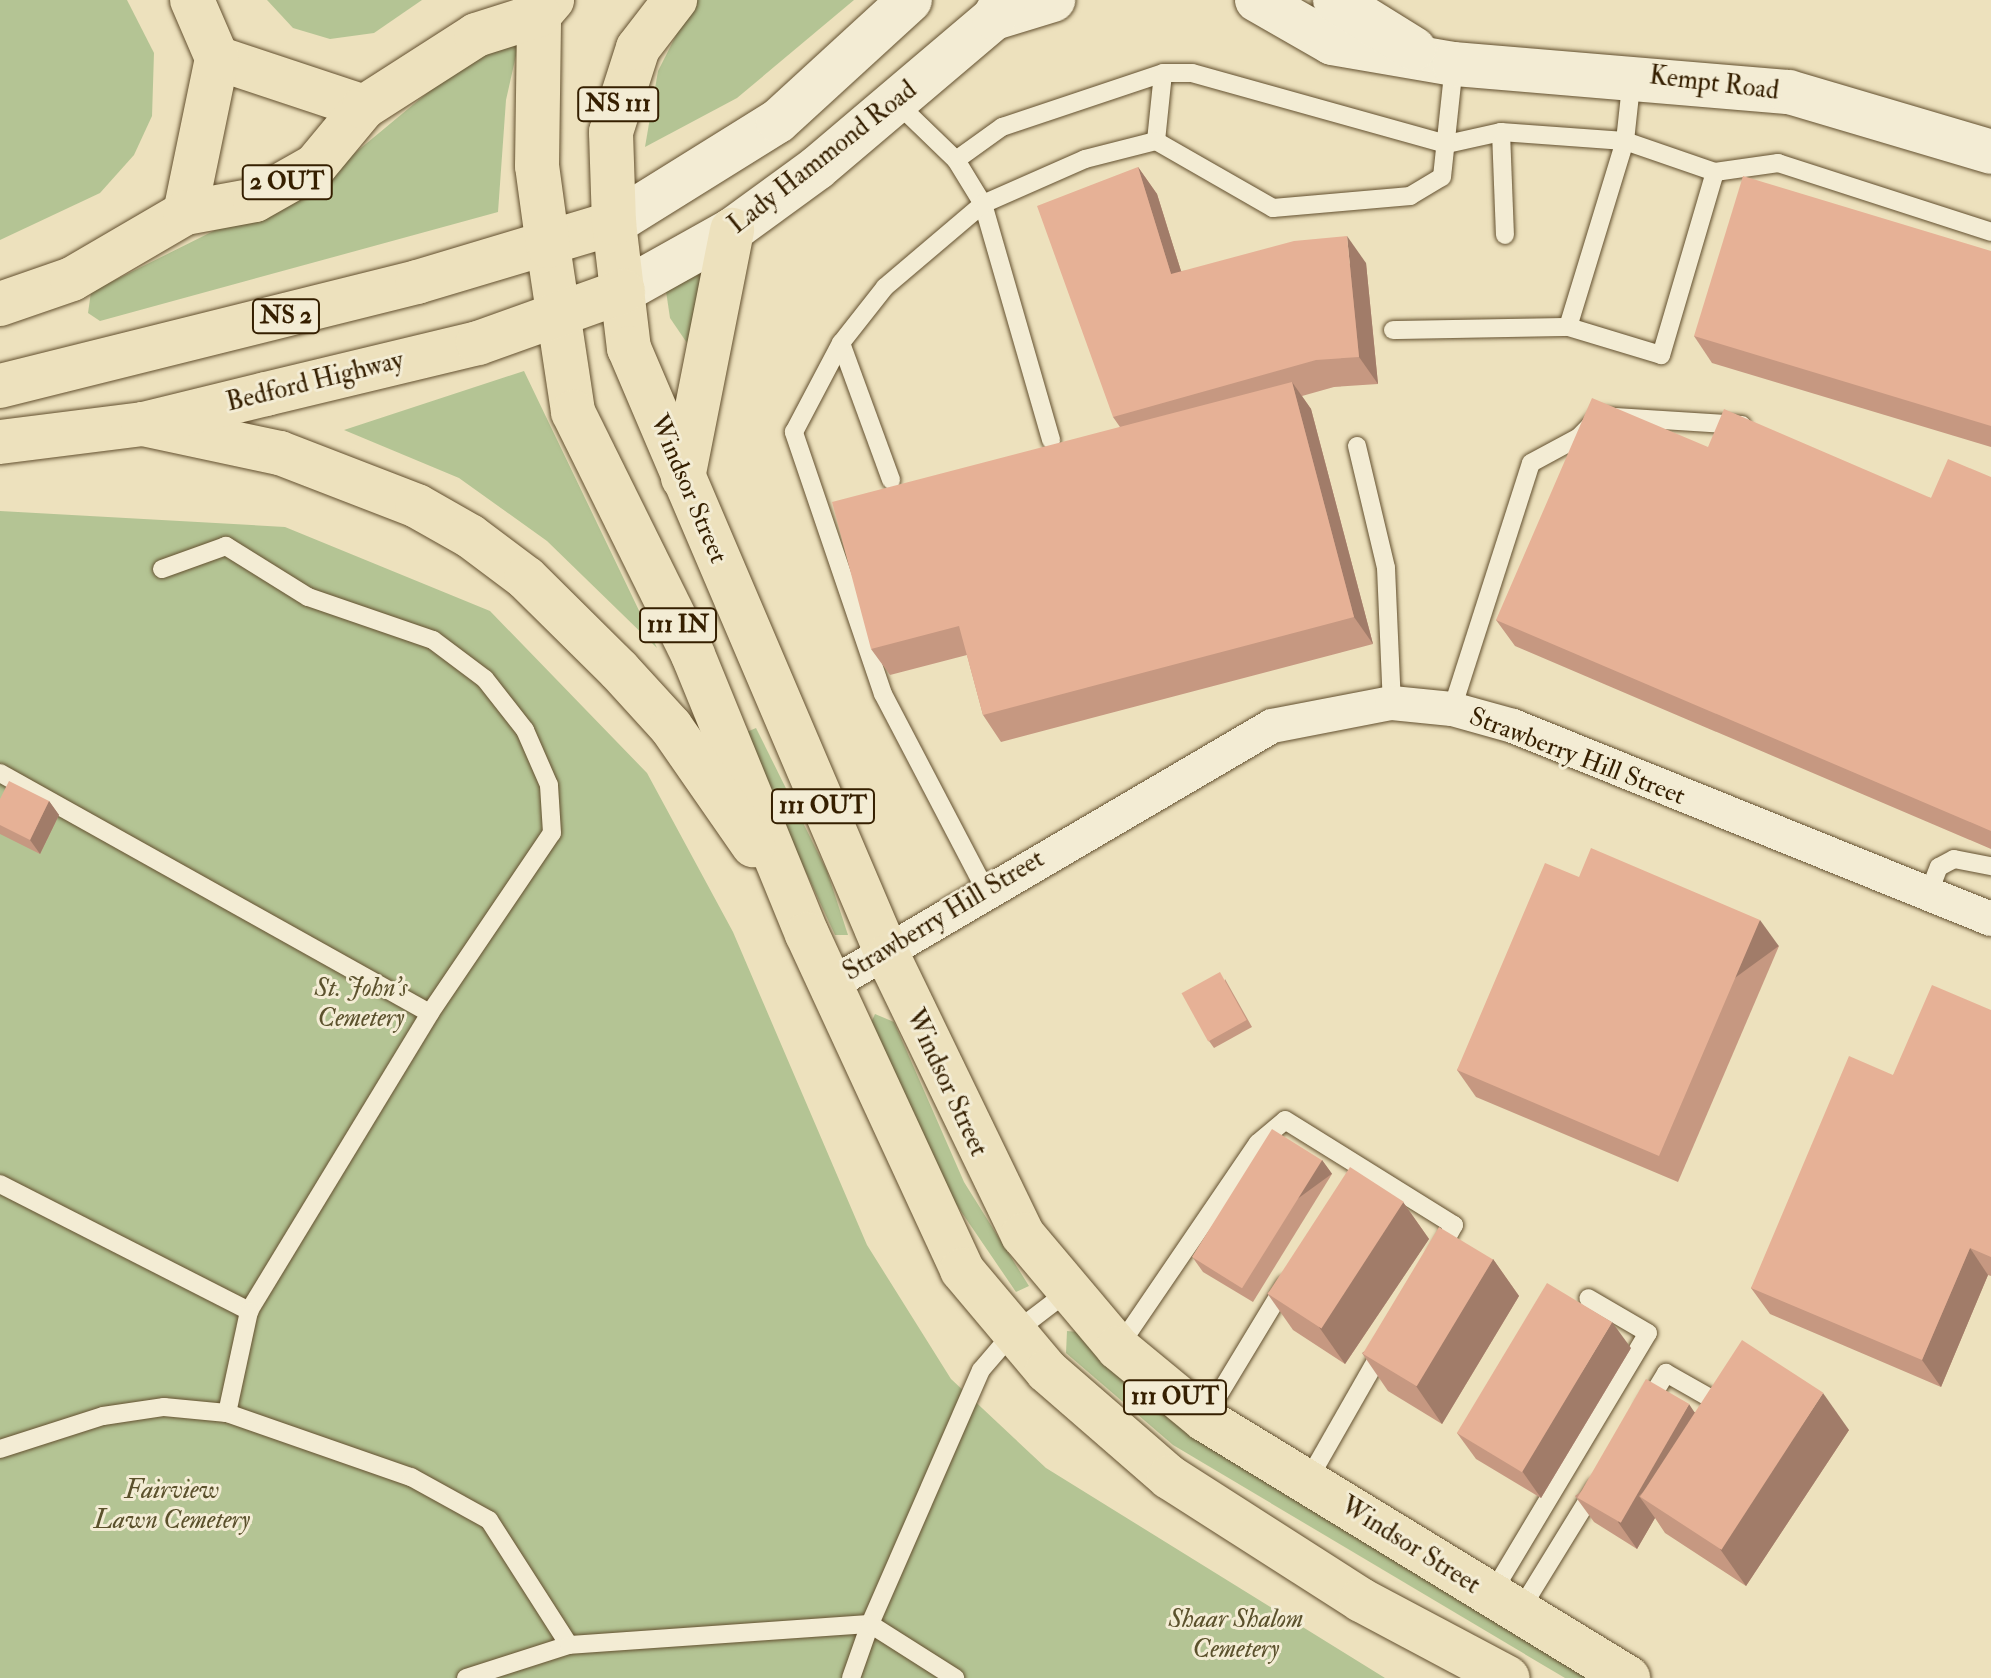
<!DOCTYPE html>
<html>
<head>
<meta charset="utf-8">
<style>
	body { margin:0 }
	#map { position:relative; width:1991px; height:1678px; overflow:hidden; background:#ede1bd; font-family:"IM FELL Double Pica",serif }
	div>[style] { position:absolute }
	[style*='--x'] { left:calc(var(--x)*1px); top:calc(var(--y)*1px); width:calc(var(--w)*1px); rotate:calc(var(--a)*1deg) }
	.green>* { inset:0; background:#b4c494 }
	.roads { filter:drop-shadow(0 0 2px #63502f) drop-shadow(0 0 2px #63502f) }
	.service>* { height:18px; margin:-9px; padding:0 9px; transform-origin:9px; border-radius:9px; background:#f3ecd4 }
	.minor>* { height:34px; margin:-17px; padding:0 17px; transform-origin:17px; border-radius:17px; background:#f3ecd4 }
	.tertiary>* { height:44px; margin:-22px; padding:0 22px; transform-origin:22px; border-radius:22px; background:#f3ecd4 }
	.secondary>* { height:44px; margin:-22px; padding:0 22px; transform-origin:22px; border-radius:22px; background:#f3ecd4 }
	.primary>* { height:44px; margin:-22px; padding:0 22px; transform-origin:22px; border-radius:22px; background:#ede1bd }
	.motorway>* { height:44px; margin:-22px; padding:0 22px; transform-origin:22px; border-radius:22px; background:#ede1bd }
	.wall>* { inset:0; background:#c69881 }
	.shaded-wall>* { inset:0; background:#a17c69; transform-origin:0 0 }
	.building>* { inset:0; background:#e6b196; transform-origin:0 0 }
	span { translate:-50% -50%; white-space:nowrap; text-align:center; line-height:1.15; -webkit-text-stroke:6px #f3ecd4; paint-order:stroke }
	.shield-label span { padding:2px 6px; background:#f3ecd4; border:2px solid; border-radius:6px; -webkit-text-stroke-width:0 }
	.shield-label { font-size:24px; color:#351f00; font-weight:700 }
	.street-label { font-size:26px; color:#351f00 }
	.park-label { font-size:26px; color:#5b512c; font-style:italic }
</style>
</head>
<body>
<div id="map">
	<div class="green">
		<div style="clip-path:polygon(0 0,127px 0,154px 53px,152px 116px,134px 155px,100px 193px,0 240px)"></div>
		<div style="clip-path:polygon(267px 0,422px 0,374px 33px,330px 39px,293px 28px)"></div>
		<div style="clip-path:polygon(694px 0,854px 0,737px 98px,645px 147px,658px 71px)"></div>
		<div style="clip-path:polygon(526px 11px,506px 100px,498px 212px,100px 321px,88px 313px,91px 292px,332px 172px)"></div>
		<div style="clip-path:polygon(713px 267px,687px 343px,670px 318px,666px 291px)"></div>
		<div style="clip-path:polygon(524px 371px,657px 648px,547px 541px,459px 478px,344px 430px)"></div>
		<div style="clip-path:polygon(0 511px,285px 527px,490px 611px,647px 773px,733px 932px,867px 1245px,951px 1379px,1046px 1468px,1385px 1678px,0 1678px)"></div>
		<div style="clip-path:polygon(756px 728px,827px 871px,848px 935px,835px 935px,742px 734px)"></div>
		<div style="clip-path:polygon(875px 1014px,894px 1022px,964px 1182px,1029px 1286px,1016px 1292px,943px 1185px,870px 1025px)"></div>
		<div style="clip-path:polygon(1067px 1331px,1078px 1332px,1603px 1678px,1565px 1678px,1173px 1445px,1066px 1353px)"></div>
	</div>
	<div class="roads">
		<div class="service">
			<div style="--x:897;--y:103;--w:82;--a:44"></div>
			<div style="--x:956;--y:160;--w:52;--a:58.5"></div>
			<div style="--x:983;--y:204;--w:246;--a:73.9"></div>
			<div style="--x:1501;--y:132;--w:103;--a:87.8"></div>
			<div style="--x:1156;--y:141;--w:68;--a:-84.1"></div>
			<div style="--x:956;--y:160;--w:57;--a:-35.7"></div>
			<div style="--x:1002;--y:127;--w:170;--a:-18.5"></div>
			<div style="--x:1163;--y:73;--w:29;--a:0"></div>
			<div style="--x:1192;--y:73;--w:265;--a:15.6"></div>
			<div style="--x:1447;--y:144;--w:55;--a:-12.5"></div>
			<div style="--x:1501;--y:132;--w:124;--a:4.2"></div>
			<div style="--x:1625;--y:141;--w:95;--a:19"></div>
			<div style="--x:1715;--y:172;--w:191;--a:106.4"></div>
			<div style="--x:1661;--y:355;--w:97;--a:-163.2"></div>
			<div style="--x:1568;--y:327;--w:195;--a:-73"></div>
			<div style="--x:1625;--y:141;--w:64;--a:-83.8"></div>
			<div style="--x:1715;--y:172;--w:64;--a:-8.1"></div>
			<div style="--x:1778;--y:163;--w:224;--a:17.9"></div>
			<div style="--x:1393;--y:330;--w:175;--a:-1"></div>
			<div style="--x:841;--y:343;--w:146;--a:69.9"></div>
			<div style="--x:1357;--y:446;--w:125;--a:76.6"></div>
			<div style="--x:1386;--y:568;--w:135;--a:87.5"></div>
			<div style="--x:1452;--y:709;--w:258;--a:-72.2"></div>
			<div style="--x:1531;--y:463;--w:55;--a:-28.4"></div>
			<div style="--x:1579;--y:437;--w:29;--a:-46"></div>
			<div style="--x:1599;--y:416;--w:143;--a:3.6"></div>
			<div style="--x:0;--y:773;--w:492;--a:29.2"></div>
			<div style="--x:985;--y:889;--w:220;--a:-117.6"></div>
			<div style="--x:883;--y:694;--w:277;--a:-108.8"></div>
			<div style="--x:794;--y:432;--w:101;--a:-62.2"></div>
			<div style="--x:841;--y:343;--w:71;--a:-51.8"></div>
			<div style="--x:885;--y:287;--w:128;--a:-40.3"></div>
			<div style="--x:983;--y:204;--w:111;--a:-23.8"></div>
			<div style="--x:1085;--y:159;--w:73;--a:-14.2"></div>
			<div style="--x:1156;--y:141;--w:135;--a:29.8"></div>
			<div style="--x:1273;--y:208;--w:138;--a:-5"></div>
			<div style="--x:1410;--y:196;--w:37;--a:-31"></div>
			<div style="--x:1442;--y:177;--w:114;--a:-83.9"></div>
			<div style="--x:1928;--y:895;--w:30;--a:-69"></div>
			<div style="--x:1939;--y:867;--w:17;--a:-28"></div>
			<div style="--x:1954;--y:859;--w:38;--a:11"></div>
			<div style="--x:0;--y:1184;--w:280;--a:27"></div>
			<div style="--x:249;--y:1311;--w:349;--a:-58.7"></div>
			<div style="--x:430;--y:1013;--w:217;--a:-55.9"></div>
			<div style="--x:552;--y:833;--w:48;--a:-93.6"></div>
			<div style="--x:549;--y:785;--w:60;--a:-113.6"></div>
			<div style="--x:525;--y:730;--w:65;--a:-128.1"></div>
			<div style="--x:485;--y:679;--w:65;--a:-143.1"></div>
			<div style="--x:433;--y:640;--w:132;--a:-161"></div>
			<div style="--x:308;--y:597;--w:97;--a:-148.1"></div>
			<div style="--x:226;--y:546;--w:68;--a:160.2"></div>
			<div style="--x:1118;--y:1348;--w:248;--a:-55.7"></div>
			<div style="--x:1258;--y:1143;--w:35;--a:-40"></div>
			<div style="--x:1285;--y:1120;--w:199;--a:31.9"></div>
			<div style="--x:1454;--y:1225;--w:33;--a:119"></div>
			<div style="--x:1645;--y:1408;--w:41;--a:-59"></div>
			<div style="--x:1666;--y:1373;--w:59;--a:29.6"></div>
			<div style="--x:227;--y:1413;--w:104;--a:-77.8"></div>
			<div style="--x:1204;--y:1419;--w:157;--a:-58.8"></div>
			<div style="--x:0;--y:1449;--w:108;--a:-17.8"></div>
			<div style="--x:103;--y:1416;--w:62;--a:-8.4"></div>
			<div style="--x:164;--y:1407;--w:63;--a:5.4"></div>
			<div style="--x:227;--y:1413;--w:195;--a:19.2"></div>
			<div style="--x:411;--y:1477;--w:89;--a:28.9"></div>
			<div style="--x:489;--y:1520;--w:148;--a:57.4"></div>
			<div style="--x:1307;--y:1482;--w:153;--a:-60.3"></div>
			<div style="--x:1491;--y:1595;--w:305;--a:-59.1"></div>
			<div style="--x:1648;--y:1333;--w:69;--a:-149.7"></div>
			<div style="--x:1519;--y:1612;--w:147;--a:-58.4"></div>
			<div style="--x:466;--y:1678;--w:108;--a:-17.8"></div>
			<div style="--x:569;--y:1645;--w:302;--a:-4"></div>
			<div style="--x:870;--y:1624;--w:277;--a:-66.4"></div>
			<div style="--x:981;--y:1370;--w:46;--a:-49.4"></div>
			<div style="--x:1011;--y:1335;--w:69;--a:-37.4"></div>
			<div style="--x:851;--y:1678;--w:57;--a:-70.6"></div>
			<div style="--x:870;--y:1624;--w:101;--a:32.4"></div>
		</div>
		<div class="minor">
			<div style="--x:830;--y:985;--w:512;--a:-30.37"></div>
			<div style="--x:1272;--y:726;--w:122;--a:-10.9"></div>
			<div style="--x:1392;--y:703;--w:60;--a:5.7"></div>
			<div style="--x:1452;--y:709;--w:63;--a:15.6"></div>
			<div style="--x:1513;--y:726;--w:515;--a:21.99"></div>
		</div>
		<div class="tertiary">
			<div style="--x:1257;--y:0;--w:86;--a:29.8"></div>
			<div style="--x:1332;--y:43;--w:124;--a:9.8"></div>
			<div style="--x:1454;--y:64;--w:336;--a:4.8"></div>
			<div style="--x:1789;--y:92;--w:211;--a:16.5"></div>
			<div style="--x:1335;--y:0;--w:93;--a:31.8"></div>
		</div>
		<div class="secondary">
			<div style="--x:994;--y:18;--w:62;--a:-17"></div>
			<div style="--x:614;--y:223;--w:193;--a:-31.9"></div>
			<div style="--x:778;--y:121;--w:179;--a:-42.5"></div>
			<div style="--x:623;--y:291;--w:125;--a:-29.2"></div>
			<div style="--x:732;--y:230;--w:105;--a:-36.1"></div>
			<div style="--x:817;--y:168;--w:232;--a:-40.3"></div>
			<div style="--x:994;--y:18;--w:21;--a:-61"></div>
		</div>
		<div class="primary">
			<div style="--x:548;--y:246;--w:168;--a:81.4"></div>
			<div style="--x:573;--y:412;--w:271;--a:63.7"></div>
			<div style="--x:693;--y:655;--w:301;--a:67.8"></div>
			<div style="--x:807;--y:934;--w:370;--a:65.2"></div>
			<div style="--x:962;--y:1270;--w:132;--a:49.9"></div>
			<div style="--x:1047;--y:1371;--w:162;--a:41"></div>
			<div style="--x:1169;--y:1477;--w:228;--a:32.6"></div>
			<div style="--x:1361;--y:1600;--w:166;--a:28"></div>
			<div style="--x:0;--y:386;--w:430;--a:-14"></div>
			<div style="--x:417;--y:282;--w:206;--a:-16.7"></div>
			<div style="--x:614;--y:223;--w:126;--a:83.2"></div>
			<div style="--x:629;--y:348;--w:661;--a:66.93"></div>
			<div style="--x:888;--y:956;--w:310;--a:64.2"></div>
			<div style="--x:1023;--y:1235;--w:148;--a:49.9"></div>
			<div style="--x:1118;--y:1348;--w:112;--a:39.5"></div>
			<div style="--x:1204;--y:1419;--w:497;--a:31.4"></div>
			<div style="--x:143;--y:424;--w:140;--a:12"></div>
			<div style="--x:280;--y:453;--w:147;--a:21.1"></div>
			<div style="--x:417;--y:506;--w:61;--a:29.5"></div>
			<div style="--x:470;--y:536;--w:70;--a:36.9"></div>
			<div style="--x:526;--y:578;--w:131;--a:44.7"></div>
			<div style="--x:619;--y:670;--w:77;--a:47.6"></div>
			<div style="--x:671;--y:727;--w:144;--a:55.2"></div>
			<div style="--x:0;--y:442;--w:144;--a:-7.2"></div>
			<div style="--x:143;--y:424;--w:127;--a:-13.7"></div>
			<div style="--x:266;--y:394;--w:218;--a:-13.5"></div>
			<div style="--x:478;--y:343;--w:154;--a:-19.7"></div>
			<div style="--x:683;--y:478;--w:253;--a:-78.8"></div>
		</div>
		<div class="motorway">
			<div style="--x:217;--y:58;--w:155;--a:18.4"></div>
			<div style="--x:185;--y:213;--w:158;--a:-78.3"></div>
			<div style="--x:217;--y:58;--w:63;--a:-113.3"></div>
			<div style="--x:614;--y:223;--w:91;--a:-91.9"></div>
			<div style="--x:611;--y:132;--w:88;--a:-72.2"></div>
			<div style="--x:638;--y:48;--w:61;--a:-52.4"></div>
			<div style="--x:548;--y:246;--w:81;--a:-97.8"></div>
			<div style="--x:537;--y:166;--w:151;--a:-89.2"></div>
			<div style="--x:539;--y:15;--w:20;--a:-49"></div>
			<div style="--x:0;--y:304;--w:76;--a:-19.1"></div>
			<div style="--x:72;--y:279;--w:131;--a:-30.3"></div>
			<div style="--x:185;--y:213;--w:71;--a:-10.5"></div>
			<div style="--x:255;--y:200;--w:69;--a:-29.5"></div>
			<div style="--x:315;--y:166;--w:77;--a:-50.3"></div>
			<div style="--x:364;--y:107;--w:133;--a:-32.7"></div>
			<div style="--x:476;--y:35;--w:66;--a:-17.6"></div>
		</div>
	</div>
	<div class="wall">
		<div style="clip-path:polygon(1138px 167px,1157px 194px,1181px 271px,1366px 263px,1378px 384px,1334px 387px,1302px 396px,1311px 409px,1373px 644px,1001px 742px,983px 715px,967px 655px,890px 675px,871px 649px,1120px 427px,1113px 417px)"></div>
		<div style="clip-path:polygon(1991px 251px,1991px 447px,1712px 363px,1694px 336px)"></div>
		<div style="clip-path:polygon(1708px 447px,1931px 498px,1991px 477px,1991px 849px,1515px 646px,1496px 620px)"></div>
		<div style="clip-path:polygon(0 799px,49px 801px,59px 815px,40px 854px,0 834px)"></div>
		<div style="clip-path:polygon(1579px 877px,1779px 946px,1678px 1182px,1476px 1097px,1457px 1070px)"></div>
		<div style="clip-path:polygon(1225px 979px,1252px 1027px,1214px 1048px,1209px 1041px)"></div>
		<div style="clip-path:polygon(1991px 1010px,1991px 1276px,1988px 1275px,1941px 1387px,1770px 1314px,1751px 1288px,1893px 1075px)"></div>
		<div style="clip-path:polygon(1322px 1160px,1332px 1174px,1253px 1302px,1203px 1272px,1193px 1258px)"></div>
		<div style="clip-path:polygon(1403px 1202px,1429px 1239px,1345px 1364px,1293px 1330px,1267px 1293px)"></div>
		<div style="clip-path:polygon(1493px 1259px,1519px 1296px,1442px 1424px,1388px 1391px,1362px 1353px)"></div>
		<div style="clip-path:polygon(1631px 1348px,1541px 1498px,1476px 1459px,1457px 1433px)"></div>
		<div style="clip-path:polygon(1694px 1412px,1849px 1430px,1746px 1586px,1665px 1533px,1655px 1518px,1637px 1549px,1594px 1522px,1575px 1496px)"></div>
	</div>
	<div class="shaded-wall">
		<div style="clip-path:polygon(1138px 167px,1157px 194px,1190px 300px,1171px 274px)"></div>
		<div style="clip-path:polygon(1347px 236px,1366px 263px,1378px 384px,1359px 357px)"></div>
		<div style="clip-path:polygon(1292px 382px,1311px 409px,1373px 644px,1354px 617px)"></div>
		<div style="clip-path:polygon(49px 801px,59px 815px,40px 854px,30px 840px)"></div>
		<div style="left:1760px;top:920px;width:32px;height:257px;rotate:54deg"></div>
		<div style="left:1322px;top:1160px;width:17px;height:150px;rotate:54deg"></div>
		<div style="clip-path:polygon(1403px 1202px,1429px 1239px,1345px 1364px,1319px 1327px)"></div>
		<div style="clip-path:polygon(1970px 1248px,1988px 1275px,1941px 1387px,1922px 1360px)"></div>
		<div style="clip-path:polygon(1493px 1259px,1519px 1296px,1442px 1424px,1416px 1386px)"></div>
		<div style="clip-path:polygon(1612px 1322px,1631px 1348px,1541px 1498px,1522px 1471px)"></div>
		<div style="clip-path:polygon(1823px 1393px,1849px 1430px,1746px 1586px,1720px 1549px)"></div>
		<div style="clip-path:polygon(1689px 1404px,1707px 1431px,1639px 1496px,1655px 1518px,1637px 1549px,1618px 1522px)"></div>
	</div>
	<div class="building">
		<div style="clip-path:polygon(1138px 167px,1171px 274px,1294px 241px,1347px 236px,1359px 357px,1316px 360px,1113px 417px,1037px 206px)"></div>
		<div style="clip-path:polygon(1743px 176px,1991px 251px,1991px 426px,1694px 336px)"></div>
		<div style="clip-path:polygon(1292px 382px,1354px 617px,983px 715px,959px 626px,871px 649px,832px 502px)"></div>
		<div style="clip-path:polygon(1592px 398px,1708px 447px,1724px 409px,1931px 498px,1948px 459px,1991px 477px,1991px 831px,1496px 620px)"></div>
		<div style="clip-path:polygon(9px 781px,49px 801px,30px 840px,0 825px,0 799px)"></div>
		<div style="clip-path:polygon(1591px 848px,1760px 920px,1659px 1156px,1457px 1070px,1545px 863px,1579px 877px)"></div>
		<div style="left:1220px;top:972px;width:55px;height:44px;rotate:61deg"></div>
		<div style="clip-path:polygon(1932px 985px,1991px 1010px,1991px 1257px,1970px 1248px,1922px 1360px,1751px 1288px,1849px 1056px,1893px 1075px)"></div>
		<div style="left:1272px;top:1129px;width:59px;height:151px;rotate:32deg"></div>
		<div style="left:1350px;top:1167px;width:64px;height:151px;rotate:33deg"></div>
		<div style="left:1439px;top:1227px;width:63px;height:148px;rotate:31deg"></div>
		<div style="left:1547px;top:1283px;width:76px;height:175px;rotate:31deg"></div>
		<div style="left:1742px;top:1340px;width:97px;height:187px;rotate:33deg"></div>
		<div style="left:1646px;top:1379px;width:50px;height:137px;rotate:30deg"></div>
	</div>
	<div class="shield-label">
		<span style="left:618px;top:104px">NS 111</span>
		<span style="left:287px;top:182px">2 OUT</span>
		<span style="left:286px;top:316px">NS 2</span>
		<span style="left:678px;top:625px">111 IN</span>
		<span style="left:823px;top:806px">111 OUT</span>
		<span style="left:1175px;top:1397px">111 OUT</span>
	</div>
	<div class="street-label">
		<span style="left:1714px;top:84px;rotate:7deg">Kempt Road</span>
		<span style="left:823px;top:158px;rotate:-38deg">Lady Hammond Road</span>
		<span style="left:315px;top:382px;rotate:-14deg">Bedford Highway</span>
		<span style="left:688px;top:489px;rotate:67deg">Windsor Street</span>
		<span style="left:1577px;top:757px;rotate:21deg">Strawberry Hill Street</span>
		<span style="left:944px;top:916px;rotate:-31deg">Strawberry Hill Street</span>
		<span style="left:946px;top:1083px;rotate:65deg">Windsor Street</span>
		<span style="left:1410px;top:1546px;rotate:32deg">Windsor Street</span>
	</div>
	<div class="park-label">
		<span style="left:361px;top:1004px">St. John's<br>Cemetery</span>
		<span style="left:172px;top:1506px">Fairview<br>Lawn Cemetery</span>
		<span style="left:1236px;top:1635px">Shaar Shalom<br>Cemetery</span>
	</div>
</div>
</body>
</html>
